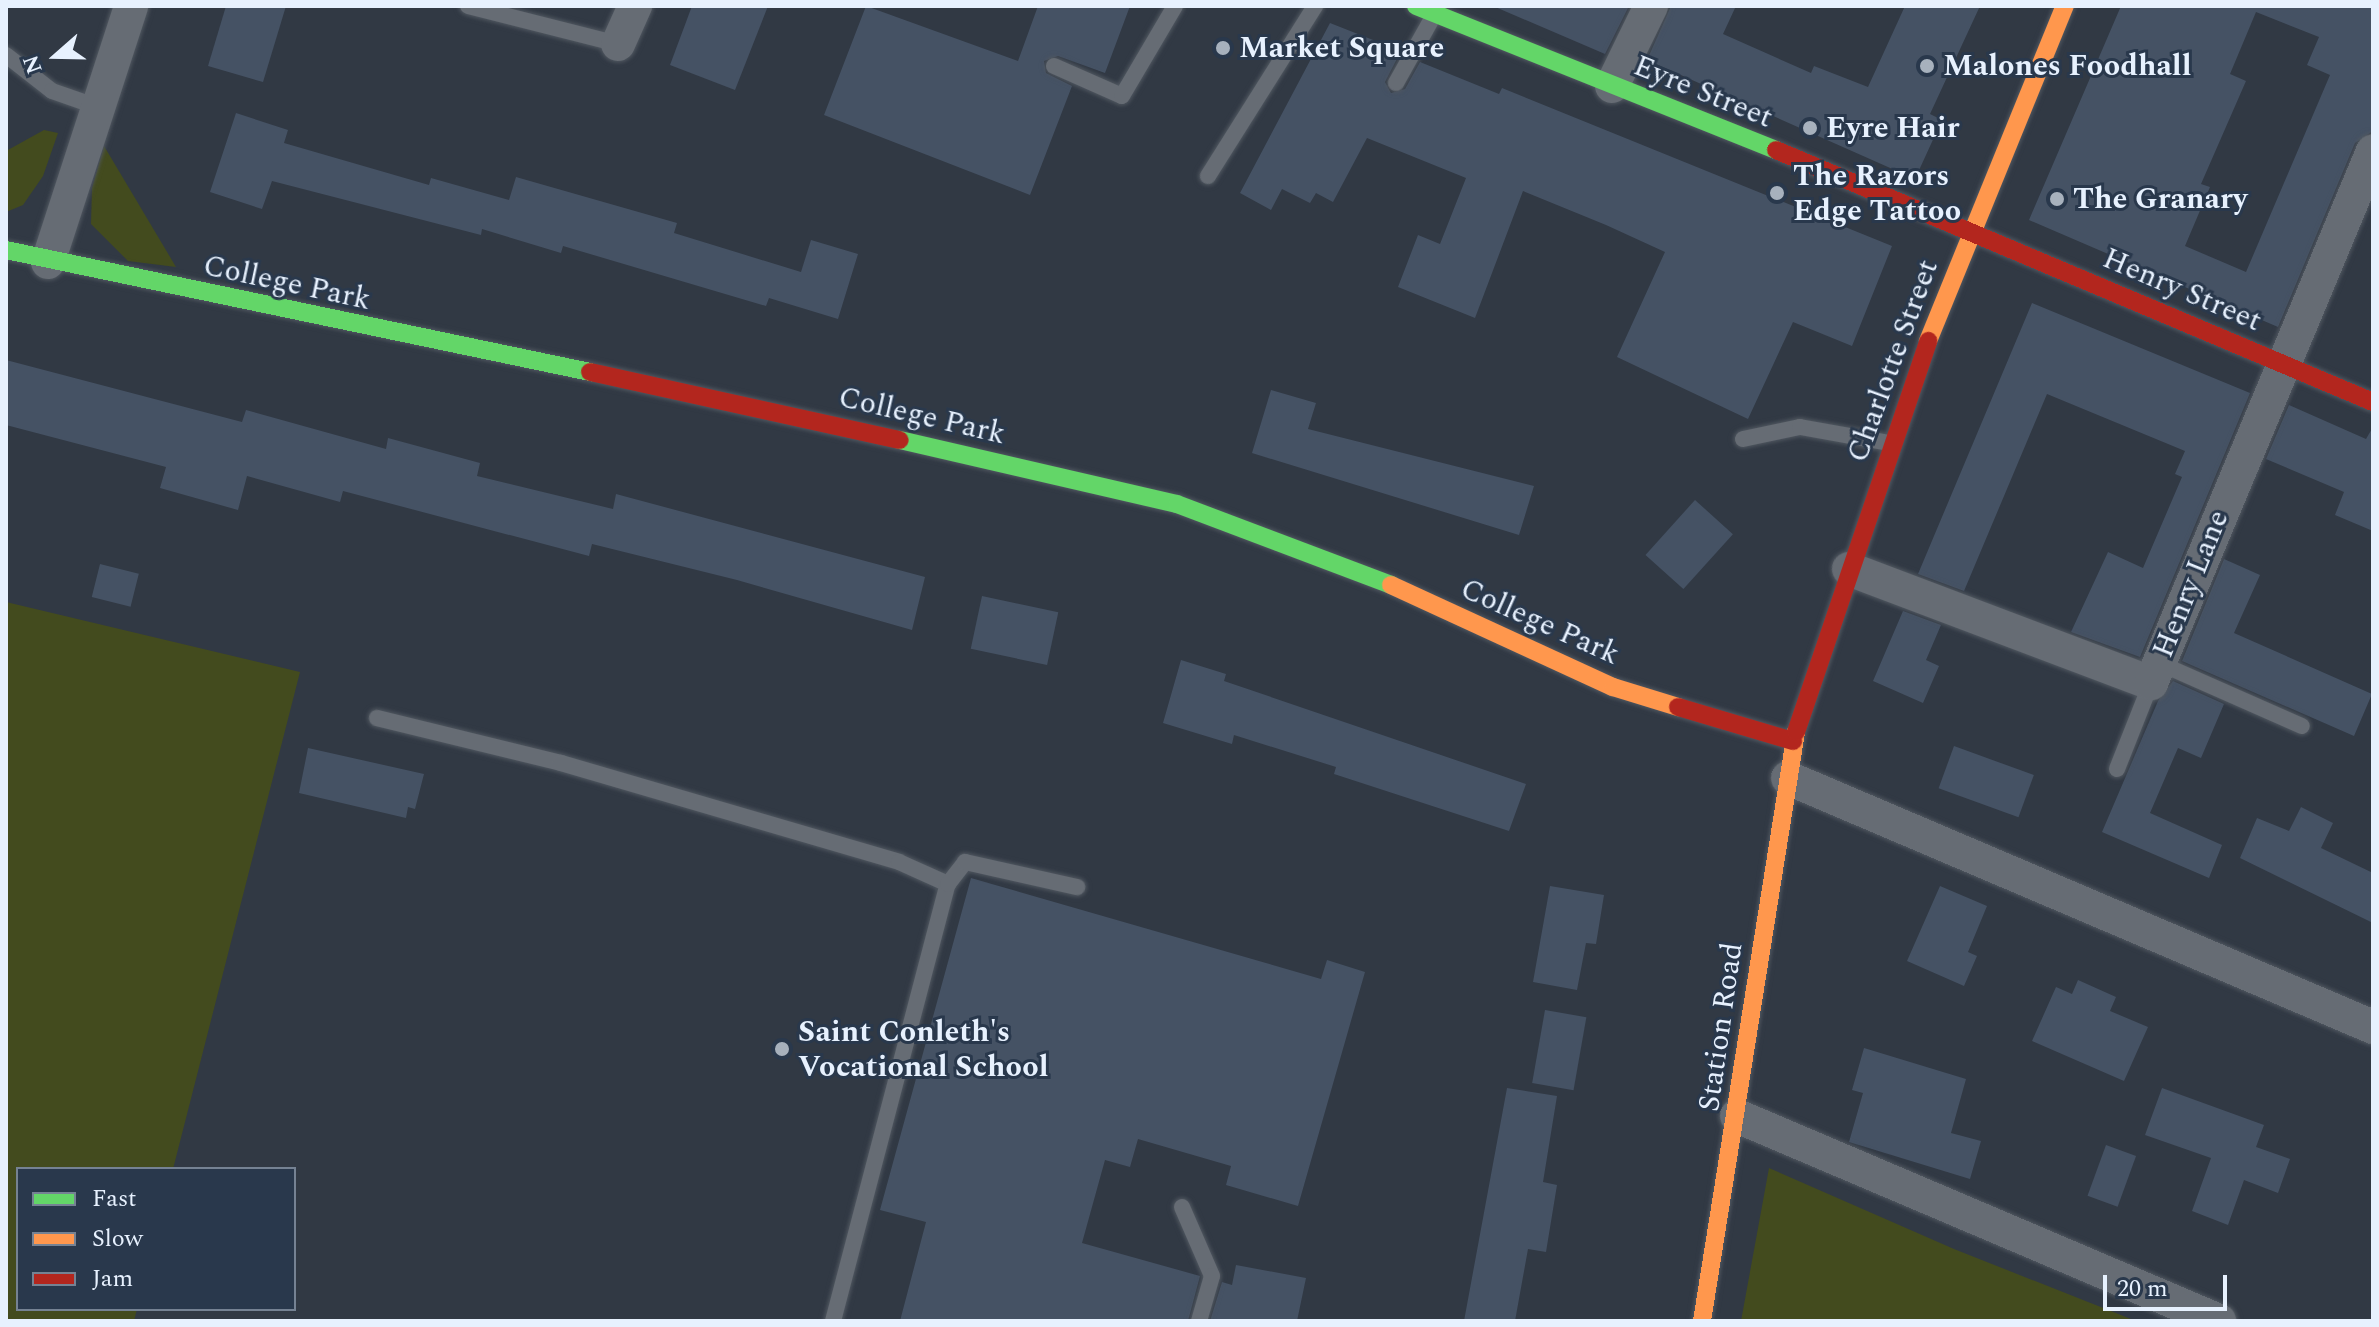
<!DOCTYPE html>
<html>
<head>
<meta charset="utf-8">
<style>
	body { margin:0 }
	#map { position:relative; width:2379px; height:1327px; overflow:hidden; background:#313944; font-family:Spectral,serif }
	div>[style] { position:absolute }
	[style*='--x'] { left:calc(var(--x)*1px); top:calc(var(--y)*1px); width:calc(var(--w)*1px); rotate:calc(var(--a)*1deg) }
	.green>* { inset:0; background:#434b1e }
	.building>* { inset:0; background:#455264; transform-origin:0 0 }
	.roads { filter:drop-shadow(0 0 2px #505760) drop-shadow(0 0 2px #505760) }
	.lane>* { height:16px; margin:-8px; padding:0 8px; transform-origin:8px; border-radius:8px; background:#666c74 }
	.street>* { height:34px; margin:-17px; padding:0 17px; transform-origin:17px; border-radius:17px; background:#666c74 }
	.fast>* { height:18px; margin:-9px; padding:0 9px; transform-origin:9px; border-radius:9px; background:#63d668 }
	.slow>* { height:18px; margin:-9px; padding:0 9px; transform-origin:9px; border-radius:9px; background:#ff974d }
	.jam>* { height:18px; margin:-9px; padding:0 9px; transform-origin:9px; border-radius:9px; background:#b3261e }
	.dots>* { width:22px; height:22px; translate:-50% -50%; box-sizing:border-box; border:4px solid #29384c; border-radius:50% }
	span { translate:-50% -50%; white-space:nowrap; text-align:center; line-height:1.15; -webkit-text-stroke:6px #29384c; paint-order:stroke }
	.poi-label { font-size:30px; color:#e7f1fe; font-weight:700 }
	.left { translate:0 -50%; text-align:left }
	.street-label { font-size:30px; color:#e7f1fe }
	.frame { position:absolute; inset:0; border:8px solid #e7f1fe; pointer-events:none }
	.legend { position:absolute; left:16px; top:1167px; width:280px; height:144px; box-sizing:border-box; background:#29384c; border:2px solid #758293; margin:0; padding:10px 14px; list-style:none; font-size:24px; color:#e7f1fe }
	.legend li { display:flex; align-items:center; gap:16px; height:40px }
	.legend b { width:40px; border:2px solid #758293 }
	.north { position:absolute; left:16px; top:16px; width:80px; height:80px; -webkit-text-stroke:6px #29384c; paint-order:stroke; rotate:250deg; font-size:22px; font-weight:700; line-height:32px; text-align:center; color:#e7f1fe }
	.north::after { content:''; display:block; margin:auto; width:28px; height:36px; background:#e7f1fe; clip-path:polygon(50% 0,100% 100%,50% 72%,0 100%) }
	.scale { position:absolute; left:2103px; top:1275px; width:124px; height:36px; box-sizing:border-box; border:4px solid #e7f1fe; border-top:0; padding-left:10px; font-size:24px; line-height:28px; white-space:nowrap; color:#e7f1fe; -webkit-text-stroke:6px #29384c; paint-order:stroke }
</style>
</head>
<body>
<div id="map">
	<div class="green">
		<div style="clip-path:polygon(44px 130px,58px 133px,43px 176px,23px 205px,6px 212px,6px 151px)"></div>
		<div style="clip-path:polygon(104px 146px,176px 267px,128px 261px,91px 224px,92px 188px)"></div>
		<div style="clip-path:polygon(6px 602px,300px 672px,173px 1169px,18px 1169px,18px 1309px,137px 1309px,134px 1321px,6px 1321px)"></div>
		<div style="clip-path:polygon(1769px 1168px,1954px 1249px,2136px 1321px,1741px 1321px)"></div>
	</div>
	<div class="building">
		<div style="clip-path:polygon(226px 6px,286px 6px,263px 82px,208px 66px)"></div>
		<div style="clip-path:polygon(692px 6px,768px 6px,735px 90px,670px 65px)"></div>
		<div style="clip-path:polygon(866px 6px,1018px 61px,1038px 6px,1130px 6px,1105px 73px,1058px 56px,1044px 61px,1046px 73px,1072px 86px,1030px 195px,824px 115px)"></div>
		<div style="clip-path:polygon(1493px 6px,1629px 6px,1605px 54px)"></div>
		<div style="clip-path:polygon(1671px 6px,1736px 6px,1723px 34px,1811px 73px,1814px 66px,1868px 87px,1905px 6px,1980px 6px,1930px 114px,1942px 120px,1915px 179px,1647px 60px)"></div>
		<div style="clip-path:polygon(evenodd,2121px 6px,2373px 6px,2373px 131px,2355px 143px,2278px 327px,2029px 220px,2121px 6px,2256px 12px,2319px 37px,2307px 65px,2330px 75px,2246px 272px,2185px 246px,2210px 187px,2201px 184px,2246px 81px,2230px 74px,2256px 12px)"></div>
		<div style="clip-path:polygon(1330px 23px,1401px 51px,1385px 82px,1391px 93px,1405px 89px,1420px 62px,1499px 94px,1502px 88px,1892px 246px,1852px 346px,1793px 322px,1748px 419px,1617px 357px,1665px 252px,1606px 225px,1523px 191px,1475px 318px,1398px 287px,1418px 235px,1440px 244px,1466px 178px,1367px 138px,1333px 202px,1316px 193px,1310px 203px,1282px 189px,1271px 210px,1240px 193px)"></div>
		<div style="clip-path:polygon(236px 113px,288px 130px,284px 143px,429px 185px,431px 178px,509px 200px,516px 177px,677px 223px,674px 233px,801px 272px,811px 240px,858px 254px,838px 319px,769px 298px,766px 306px,563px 246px,561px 253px,482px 229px,481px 235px,272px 181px,262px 209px,210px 192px)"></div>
		<div style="clip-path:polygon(2032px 303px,2250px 393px,2140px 657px,2071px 632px,2108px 552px,2143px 568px,2182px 477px,2175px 474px,2185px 451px,2047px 394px,1964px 591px,1918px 574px)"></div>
		<div style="clip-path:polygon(6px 360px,242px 422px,246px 410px,386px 449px,388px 438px,480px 463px,477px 476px,613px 509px,616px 494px,925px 577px,912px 630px,737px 580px,592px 544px,589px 556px,343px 491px,340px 502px,247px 476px,238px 510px,160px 488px,166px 467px,6px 425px)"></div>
		<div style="clip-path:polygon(1271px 390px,1316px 403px,1308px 429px,1534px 486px,1519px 535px,1252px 453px)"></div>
		<div style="clip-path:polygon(2289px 405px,2366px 439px,2373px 427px,2373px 531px,2335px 515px,2344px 492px,2266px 459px)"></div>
		<div style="left:1695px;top:500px;width:51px;height:74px;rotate:42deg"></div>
		<div style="clip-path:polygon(2224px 559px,2260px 575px,2234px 633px,2372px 694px,2354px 736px,2182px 661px)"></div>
		<div style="left:100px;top:564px;width:40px;height:34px;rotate:14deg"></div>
		<div style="left:982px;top:596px;width:78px;height:54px;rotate:12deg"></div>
		<div style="clip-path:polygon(1903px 611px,1941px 625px,1926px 660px,1939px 666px,1923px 703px,1873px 681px)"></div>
		<div style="clip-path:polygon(1181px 660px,1226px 674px,1224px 681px,1526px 784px,1509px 831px,1334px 774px,1336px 767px,1234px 735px,1232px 744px,1163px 723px)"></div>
		<div style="clip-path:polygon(2173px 681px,2224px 704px,2201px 758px,2178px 748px,2150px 813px,2222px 845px,2209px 878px,2102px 832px,2158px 701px)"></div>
		<div style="left:1954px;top:746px;width:85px;height:45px;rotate:20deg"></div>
		<div style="clip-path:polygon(308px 748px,424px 774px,415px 809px,408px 807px,406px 818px,299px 793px)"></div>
		<div style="clip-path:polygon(2301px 807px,2333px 823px,2321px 848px,2373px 873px,2373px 923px,2240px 858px,2257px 818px,2289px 831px)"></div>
		<div style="clip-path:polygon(971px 878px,1321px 979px,1327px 960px,1365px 972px,1298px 1206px,1226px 1185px,1231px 1166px,1138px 1139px,1130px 1167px,1105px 1160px,1082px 1243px,1200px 1276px,1188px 1321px,900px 1321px,926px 1222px,880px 1210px)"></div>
		<div style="clip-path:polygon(1550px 886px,1604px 895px,1596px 944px,1586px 943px,1577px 990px,1533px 982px)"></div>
		<div style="clip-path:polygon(1940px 886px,1987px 906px,1968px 952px,1977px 956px,1964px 986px,1907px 961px)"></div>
		<div style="clip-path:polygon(2078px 980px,2116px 997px,2110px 1011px,2148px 1027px,2124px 1081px,2032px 1041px,2056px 987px,2072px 994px)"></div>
		<div style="left:1545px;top:1010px;width:42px;height:74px;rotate:10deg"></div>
		<div style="clip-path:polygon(1864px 1048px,1966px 1079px,1951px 1133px,1981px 1141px,1970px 1179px,1849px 1142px,1863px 1093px,1852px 1090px)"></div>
		<div style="clip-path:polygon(1507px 1088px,1557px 1096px,1543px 1182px,1557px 1185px,1546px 1252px,1528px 1249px,1515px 1321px,1464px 1321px)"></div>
		<div style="clip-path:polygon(2162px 1088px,2264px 1125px,2256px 1147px,2290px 1159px,2278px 1193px,2244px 1180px,2228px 1225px,2192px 1211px,2211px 1158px,2145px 1135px)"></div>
		<div style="left:2106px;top:1145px;width:32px;height:54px;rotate:20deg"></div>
		<div style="clip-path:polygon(1236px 1265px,1306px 1278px,1297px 1321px,1210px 1321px,1222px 1282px,1232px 1285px)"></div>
	</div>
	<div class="roads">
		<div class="lane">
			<div style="--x:468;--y:6;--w:155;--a:14.2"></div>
			<div style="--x:6;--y:55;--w:58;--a:38"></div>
			<div style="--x:52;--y:91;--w:49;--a:19.2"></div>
			<div style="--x:1054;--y:66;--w:74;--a:23.8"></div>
			<div style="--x:1122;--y:96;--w:104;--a:-59.5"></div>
			<div style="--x:1396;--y:83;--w:78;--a:-60.8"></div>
			<div style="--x:1208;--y:176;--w:201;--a:-57.8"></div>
			<div style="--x:1743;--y:439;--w:58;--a:-11.9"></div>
			<div style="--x:1800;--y:427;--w:90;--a:10.2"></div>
			<div style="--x:2159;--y:663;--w:156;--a:23.8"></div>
			<div style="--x:377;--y:718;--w:189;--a:13.7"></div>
			<div style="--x:561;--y:763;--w:352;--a:16.3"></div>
			<div style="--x:899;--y:862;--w:54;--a:24.2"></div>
			<div style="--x:2117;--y:769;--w:92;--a:-68.4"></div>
			<div style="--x:1182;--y:1207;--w:75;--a:66.5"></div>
			<div style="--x:1212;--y:1276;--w:47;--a:106.1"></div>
			<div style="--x:833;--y:1321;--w:452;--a:-75.3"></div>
			<div style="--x:948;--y:884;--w:28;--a:-52"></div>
			<div style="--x:965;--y:862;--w:115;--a:12.6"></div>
		</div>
		<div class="street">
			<div style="--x:618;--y:44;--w:42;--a:-65.9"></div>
			<div style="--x:1612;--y:86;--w:89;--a:-64"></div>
			<div style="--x:48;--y:262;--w:269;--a:-72"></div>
			<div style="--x:1849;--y:569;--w:323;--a:20.7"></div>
			<div style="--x:2151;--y:683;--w:576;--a:-67.35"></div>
			<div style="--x:1788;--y:778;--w:636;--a:23.06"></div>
			<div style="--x:1737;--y:1116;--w:524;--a:23.04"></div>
		</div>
		<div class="fast">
			<div style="--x:1416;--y:6;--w:388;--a:21.8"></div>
			<div style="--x:6;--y:250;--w:597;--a:11.8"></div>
			<div style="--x:900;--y:440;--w:284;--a:13"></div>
			<div style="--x:1177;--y:504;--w:229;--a:20.7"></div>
		</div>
		<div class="slow">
			<div style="--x:1928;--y:341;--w:362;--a:-67.8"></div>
			<div style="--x:1391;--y:585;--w:244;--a:24.7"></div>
			<div style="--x:1613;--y:687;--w:68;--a:17.1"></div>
			<div style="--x:1702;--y:1321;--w:596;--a:-80.93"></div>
		</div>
		<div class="jam">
			<div style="--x:1776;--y:150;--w:648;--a:22.89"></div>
			<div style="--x:590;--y:372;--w:317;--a:12.4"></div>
			<div style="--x:1678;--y:707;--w:120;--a:16.5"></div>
			<div style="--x:1796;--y:732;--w:413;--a:-71.3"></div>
		</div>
	</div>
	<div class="dots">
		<div style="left:1223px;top:48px;background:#a7b1bd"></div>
		<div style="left:1927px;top:66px;background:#a7b1bd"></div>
		<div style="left:1810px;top:128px;background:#a7b1bd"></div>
		<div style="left:1777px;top:193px;background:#a7b1bd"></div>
		<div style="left:2057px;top:199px;background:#a7b1bd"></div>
		<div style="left:782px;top:1049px;background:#a7b1bd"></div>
	</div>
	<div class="poi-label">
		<span class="left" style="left:1239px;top:48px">Market Square</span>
		<span class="left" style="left:1943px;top:66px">Malones Foodhall</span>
		<span class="left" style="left:1826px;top:128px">Eyre Hair</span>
		<span class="left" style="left:1793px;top:193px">The Razors<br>Edge Tattoo</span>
		<span class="left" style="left:2073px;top:199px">The Granary</span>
		<span class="left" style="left:798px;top:1049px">Saint Conleth's<br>Vocational School</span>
	</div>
	<div class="street-label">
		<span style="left:1703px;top:92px;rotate:22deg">Eyre Street</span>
		<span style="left:287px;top:283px;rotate:12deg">College Park</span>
		<span style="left:2182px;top:290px;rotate:23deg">Henry Street</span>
		<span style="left:1893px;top:361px;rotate:-70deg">Charlotte Street</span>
		<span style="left:922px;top:416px;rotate:13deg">College Park</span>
		<span style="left:2191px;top:584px;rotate:-68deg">Henry Lane</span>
		<span style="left:1540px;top:622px;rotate:24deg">College Park</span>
		<span style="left:1721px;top:1027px;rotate:-82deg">Station Road</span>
	</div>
	<div class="frame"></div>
	<ul class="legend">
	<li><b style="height:10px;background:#63d668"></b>Fast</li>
	<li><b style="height:10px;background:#ff974d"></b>Slow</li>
	<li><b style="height:10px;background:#b3261e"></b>Jam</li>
	</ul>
	<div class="north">N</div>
	<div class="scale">20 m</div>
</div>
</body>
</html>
